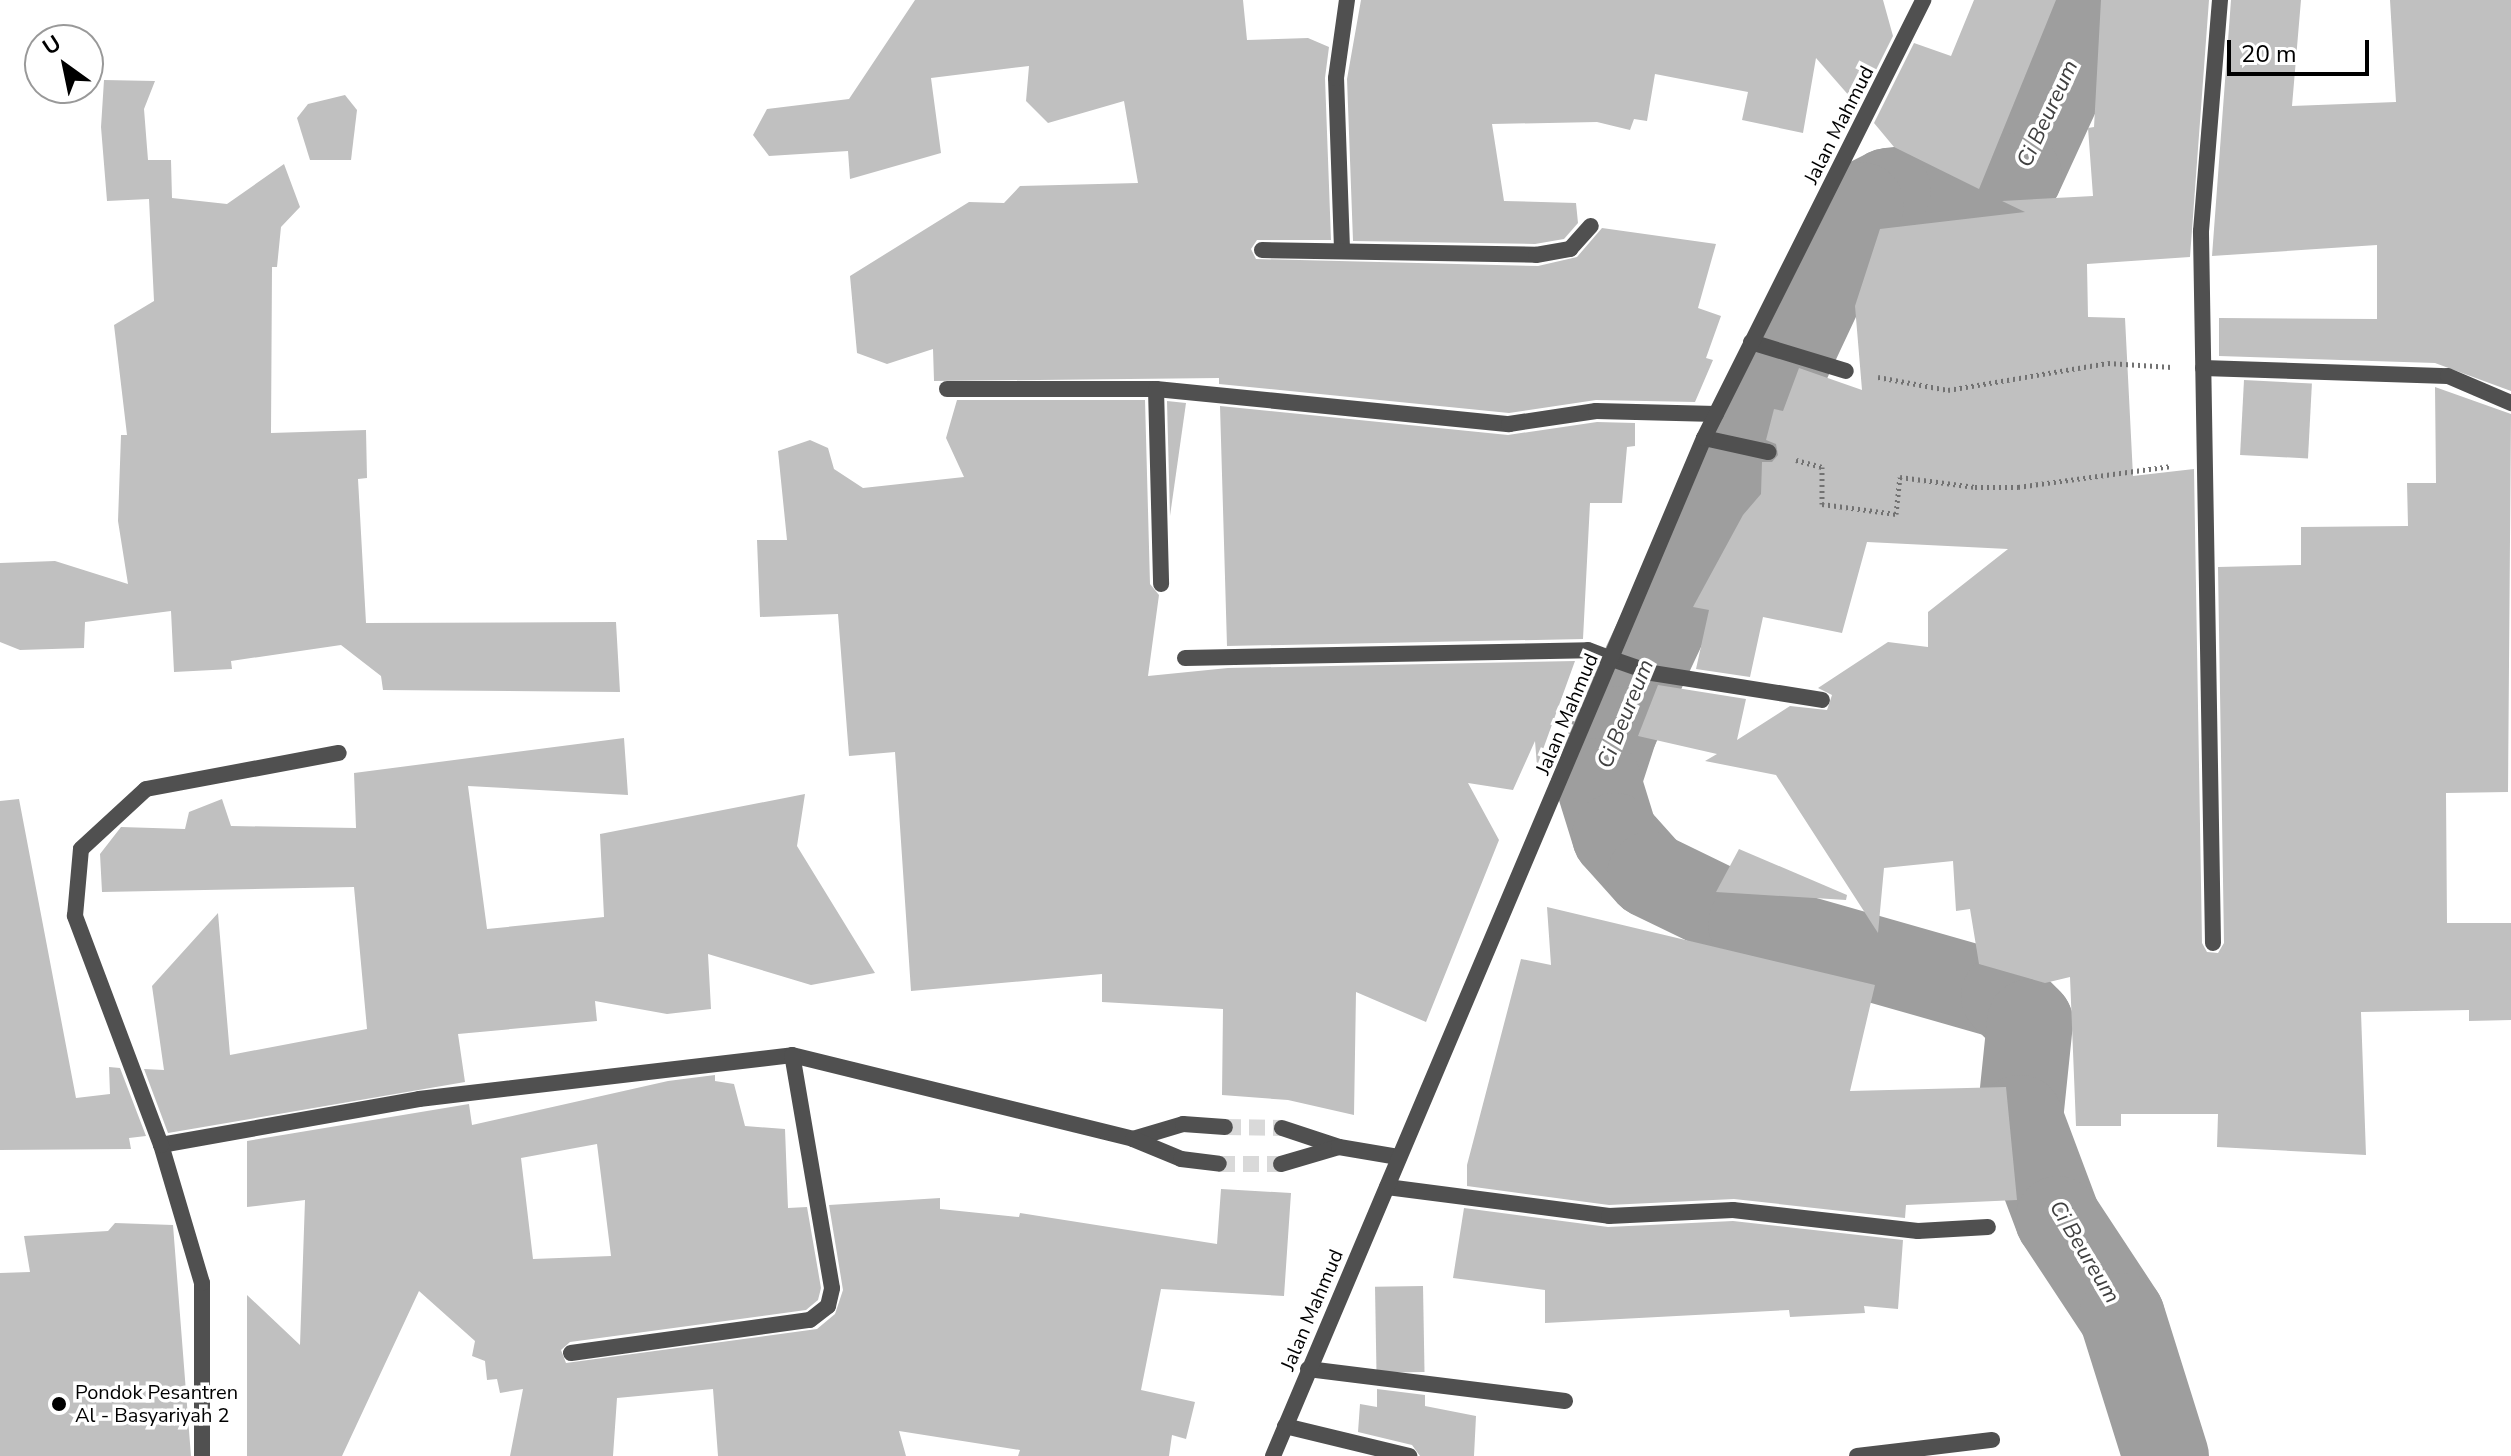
<!DOCTYPE html>
<html>
<head>
<meta charset="utf-8">
<style>
	body { margin:0 }
	#map { position:relative; width:2511px; height:1456px; overflow:hidden; background:#fff; font-family:"Nunito Sans",sans-serif }
	div>[style] { position:absolute }
	[style*='--x'] { left:calc(var(--x)*1px); top:calc(var(--y)*1px); width:calc(var(--w)*1px); rotate:calc(var(--a)*1deg) }
	.river>* { height:86px; margin:-43px; padding:0 43px; transform-origin:43px; border-radius:43px; background:#9e9e9e }
	.building>* { inset:0; background:#c0c0c0; transform-origin:0 0 }
	.minor-tunnel>* { height:16px; margin-top:-8px; transform-origin:0; background:repeating-linear-gradient(90deg,#d9d9d9 0 16px,transparent 0 24px) }
	.path>* { height:5px; margin-top:-2.5px; transform-origin:0; background:repeating-linear-gradient(90deg,#727272 0 2px,transparent 0 6px) }
	.service>* { height:16px; margin:-8px; padding:0 8px; transform-origin:8px; border-radius:8px; background:#505050 }
	.minor>* { height:16px; margin:-8px; padding:0 8px; transform-origin:8px; border-radius:8px; background:#505050 }
	.tertiary>* { height:16px; margin:-8px; padding:0 8px; transform-origin:8px; border-radius:8px; background:#505050 }
	.dots>* { width:22px; height:22px; translate:-50% -50%; box-sizing:border-box; border:4px solid #fff; border-radius:50% }
	span { translate:-50% -50%; white-space:nowrap; text-align:center; line-height:1.15; -webkit-text-stroke:7px #fff; paint-order:stroke }
	.street-label { font-size:20px; color:#000 }
	.poi-label { font-size:20px; color:#000 }
	.left { translate:0 -50%; text-align:left }
	.water-label { font-size:22px; color:#3f3f3f; font-style:italic }
	.north { position:absolute; left:24px; top:24px; width:80px; height:80px; box-sizing:border-box; background:#fff; border:2px solid #999; border-radius:50%; rotate:327deg; font-size:22px; font-weight:700; line-height:32px; text-align:center; color:#000 }
	.north::after { content:''; display:block; margin:auto; width:28px; height:36px; background:#000; clip-path:polygon(50% 0,100% 100%,50% 72%,0 100%) }
	.scale { position:absolute; left:2227px; top:40px; width:142px; height:36px; box-sizing:border-box; border:4px solid #000; border-top:0; padding-left:10px; font-size:24px; line-height:28px; white-space:nowrap; color:#000; -webkit-text-stroke:6px #fff; paint-order:stroke }
</style>
</head>
<body>
<div id="map">
	<div class="river">
		<div style="--x:2100;--y:0;--w:194;--a:114.7"></div>
		<div style="--x:2019;--y:176;--w:132;--a:173.5"></div>
		<div style="--x:1888;--y:191;--w:30;--a:153"></div>
		<div style="--x:1861;--y:205;--w:579;--a:115.15"></div>
		<div style="--x:1615;--y:729;--w:55;--a:108.1"></div>
		<div style="--x:1598;--y:781;--w:58;--a:72.8"></div>
		<div style="--x:1615;--y:836;--w:52;--a:48.1"></div>
		<div style="--x:1650;--y:875;--w:112;--a:25.9"></div>
		<div style="--x:1751;--y:924;--w:263;--a:15.9"></div>
		<div style="--x:2004;--y:996;--w:37;--a:45"></div>
		<div style="--x:2030;--y:1022;--w:97;--a:95.9"></div>
		<div style="--x:2020;--y:1118;--w:108;--a:69.4"></div>
		<div style="--x:2058;--y:1219;--w:116;--a:56.6"></div>
		<div style="--x:2122;--y:1316;--w:147;--a:72.6"></div>
	</div>
	<div class="building">
		<div style="clip-path:polygon(915px 0,1243px 0,1247px 40px,1308px 38px,1329px 47px,1325px 78px,1331px 240px,1257px 240px,1251px 249px,1256px 259px,1538px 266px,1577px 257px,1602px 228px,1716px 244px,1698px 308px,1721px 316px,1706px 358px,1713px 360px,1695px 402px,1596px 400px,1509px 413px,1219px 384px,1219px 378px,934px 381px,933px 349px,887px 364px,857px 353px,850px 276px,969px 202px,1004px 203px,1020px 186px,1138px 183px,1124px 101px,1048px 123px,1026px 101px,1029px 66px,931px 78px,941px 153px,850px 179px,848px 151px,769px 156px,753px 135px,767px 109px,849px 99px)"></div>
		<div style="clip-path:polygon(1361px 0,1883px 0,1893px 36px,1858px 106px,1816px 58px,1803px 133px,1742px 120px,1748px 92px,1655px 74px,1647px 121px,1634px 119px,1630px 130px,1597px 122px,1492px 124px,1504px 201px,1576px 203px,1578px 223px,1564px 239px,1535px 244px,1353px 241px,1347px 79px)"></div>
		<div style="clip-path:polygon(1974px 0,2056px 0,1979px 189px,1894px 147px,1874px 123px,1914px 43px,1951px 56px)"></div>
		<div style="clip-path:polygon(2101px 0,2209px 0,2190px 257px,2087px 264px,2088px 317px,2125px 318px,2133px 476px,2194px 469px,2202px 943px,2207px 952px,2218px 953px,2224px 943px,2218px 567px,2301px 565px,2301px 527px,2408px 526px,2407px 483px,2436px 483px,2435px 387px,2511px 414px,2508px 792px,2446px 793px,2447px 923px,2511px 923px,2511px 1020px,2469px 1021px,2469px 1010px,2361px 1012px,2366px 1155px,2217px 1147px,2218px 1114px,2121px 1114px,2121px 1126px,2076px 1126px,2070px 977px,2045px 983px,1979px 964px,1970px 909px,1956px 911px,1953px 861px,1884px 868px,1878px 933px,1776px 775px,1705px 761px,1717px 754px,1638px 736px,1658px 685px,1746px 699px,1737px 740px,1790px 706px,1827px 710px,1832px 695px,1818px 688px,1888px 642px,1928px 647px,1928px 612px,2008px 549px,1867px 542px,1842px 633px,1763px 617px,1750px 677px,1696px 669px,1709px 610px,1693px 607px,1743px 515px,1761px 494px,1762px 462px,1772px 462px,1778px 455px,1776px 444px,1766px 440px,1774px 409px,1783px 411px,1799px 368px,1862px 390px,1855px 306px,1880px 229px,2025px 212px,2002px 201px,2093px 196px,2088px 128px,2094px 127px)"></div>
		<div style="clip-path:polygon(2231px 0,2301px 0,2292px 106px,2396px 102px,2390px 0,2511px 0,2511px 391px,2435px 363px,2219px 356px,2219px 318px,2377px 319px,2377px 245px,2212px 256px)"></div>
		<div style="clip-path:polygon(104px 80px,155px 81px,144px 109px,148px 160px,171px 160px,172px 198px,227px 204px,284px 164px,300px 207px,281px 227px,277px 267px,272px 267px,271px 433px,366px 430px,367px 478px,358px 479px,366px 623px,616px 622px,620px 692px,383px 690px,381px 676px,341px 645px,231px 661px,232px 669px,174px 672px,171px 611px,85px 622px,84px 648px,20px 650px,0 642px,0 563px,55px 561px,128px 584px,118px 521px,121px 435px,127px 435px,114px 325px,154px 301px,149px 199px,107px 201px,101px 127px)"></div>
		<div style="clip-path:polygon(345px 95px,357px 110px,351px 160px,310px 160px,297px 118px,308px 104px)"></div>
		<div style="left:2244px;top:380px;width:68px;height:75px;rotate:3deg"></div>
		<div style="clip-path:polygon(957px 400px,1145px 400px,1150px 584px,1159px 595px,1148px 676px,1228px 668px,1575px 661px,1537px 766px,1535px 741px,1513px 790px,1468px 783px,1499px 840px,1426px 1022px,1356px 992px,1354px 1115px,1288px 1100px,1222px 1095px,1223px 1009px,1102px 1002px,1102px 974px,911px 991px,895px 752px,849px 756px,838px 614px,760px 617px,757px 540px,787px 540px,778px 451px,810px 440px,828px 448px,834px 469px,863px 488px,964px 477px,946px 438px)"></div>
		<div style="clip-path:polygon(1167px 401px,1186px 403px,1170px 516px)"></div>
		<div style="clip-path:polygon(1220px 406px,1508px 435px,1597px 422px,1635px 423px,1635px 446px,1627px 447px,1622px 503px,1590px 503px,1583px 639px,1227px 646px)"></div>
		<div style="clip-path:polygon(624px 738px,628px 795px,468px 786px,487px 929px,604px 917px,600px 834px,805px 794px,797px 846px,875px 973px,811px 985px,708px 954px,711px 1009px,667px 1014px,595px 1001px,597px 1021px,458px 1034px,465px 1082px,168px 1133px,144px 1069px,164px 1070px,152px 986px,218px 913px,230px 1055px,367px 1029px,354px 887px,102px 892px,100px 854px,121px 827px,185px 829px,189px 812px,222px 799px,231px 826px,356px 828px,354px 773px)"></div>
		<div style="clip-path:polygon(19px 799px,76px 1098px,110px 1094px,109px 1067px,120px 1068px,146px 1136px,129px 1138px,131px 1149px,0 1150px,0 801px)"></div>
		<div style="clip-path:polygon(1739px 849px,1847px 895px,1846px 900px,1716px 892px)"></div>
		<div style="clip-path:polygon(1547px 907px,1875px 985px,1850px 1091px,2006px 1087px,2017px 1200px,1906px 1205px,1905px 1218px,1734px 1199px,1609px 1205px,1467px 1186px,1467px 1165px,1521px 959px,1551px 965px)"></div>
		<div style="clip-path:polygon(evenodd,715px 1075px,715px 1081px,734px 1084px,745px 1126px,785px 1129px,788px 1208px,807px 1207px,821px 1288px,818px 1300px,806px 1310px,570px 1342px,561px 1350px,566px 1363px,817px 1329px,835px 1314px,843px 1290px,829px 1205px,940px 1198px,940px 1209px,1019px 1217px,1020px 1213px,1217px 1244px,1221px 1189px,1291px 1193px,1284px 1296px,1161px 1289px,1141px 1390px,1195px 1402px,1186px 1439px,1172px 1435px,1169px 1456px,1018px 1456px,1020px 1450px,899px 1431px,906px 1456px,718px 1456px,713px 1389px,617px 1398px,613px 1456px,510px 1456px,523px 1389px,500px 1393px,497px 1379px,487px 1380px,485px 1361px,472px 1356px,475px 1341px,419px 1291px,342px 1456px,247px 1456px,247px 1295px,300px 1345px,305px 1200px,247px 1207px,247px 1141px,469px 1104px,472px 1125px,668px 1081px,715px 1075px,597px 1144px,611px 1256px,533px 1259px,521px 1158px,597px 1144px)"></div>
		<div style="clip-path:polygon(1464px 1208px,1608px 1227px,1733px 1221px,1903px 1240px,1898px 1309px,1864px 1306px,1865px 1313px,1790px 1317px,1789px 1310px,1545px 1323px,1545px 1290px,1453px 1278px)"></div>
		<div style="clip-path:polygon(115px 1223px,173px 1225px,191px 1456px,0 1456px,0 1273px,30px 1272px,24px 1236px,108px 1231px)"></div>
		<div style="left:1423px;top:1286px;width:86px;height:48px;rotate:89deg"></div>
		<div style="clip-path:polygon(1377px 1389px,1425px 1395px,1425px 1406px,1476px 1416px,1474px 1456px,1420px 1456px,1412px 1445px,1358px 1432px,1360px 1404px,1377px 1407px)"></div>
	</div>
	<div class="minor-tunnel">
		<div style="--x:1225;--y:1127;--w:57;--a:1"></div>
		<div style="--x:1219;--y:1164;--w:62;--a:0"></div>
	</div>
	<div class="path">
		<div style="--x:1878;--y:377;--w:71;--a:10.5"></div>
		<div style="--x:1948;--y:390;--w:162;--a:-9.6"></div>
		<div style="--x:2108;--y:363;--w:64;--a:3.6"></div>
		<div style="--x:1796;--y:460;--w:27;--a:15"></div>
		<div style="--x:1822;--y:467;--w:37;--a:90"></div>
		<div style="--x:1822;--y:504;--w:75;--a:7.7"></div>
		<div style="--x:1896;--y:514;--w:37;--a:-84"></div>
		<div style="--x:1900;--y:477;--w:76;--a:7.6"></div>
		<div style="--x:1975;--y:487;--w:43;--a:0"></div>
		<div style="--x:2018;--y:487;--w:155;--a:-7.8"></div>
	</div>
	<div class="service">
		<div style="--x:1612;--y:659;--w:42;--a:19.3"></div>
		<div style="--x:1652;--y:673;--w:172;--a:9"></div>
		<div style="--x:1308;--y:1369;--w:259;--a:7.1"></div>
	</div>
	<div class="minor">
		<div style="--x:1342;--y:249;--w:171;--a:-92"></div>
		<div style="--x:1336;--y:78;--w:79;--a:-82"></div>
		<div style="--x:1262;--y:250;--w:274;--a:1"></div>
		<div style="--x:1536;--y:255;--w:35;--a:-10"></div>
		<div style="--x:1570;--y:249;--w:31;--a:-48"></div>
		<div style="--x:1751;--y:342;--w:99;--a:17"></div>
		<div style="--x:2203;--y:368;--w:245;--a:1.9"></div>
		<div style="--x:2448;--y:376;--w:69;--a:23.2"></div>
		<div style="--x:947;--y:389;--w:209;--a:0"></div>
		<div style="--x:1156;--y:389;--w:355;--a:5.7"></div>
		<div style="--x:1509;--y:424;--w:88;--a:-8.5"></div>
		<div style="--x:1596;--y:411;--w:120;--a:1.4"></div>
		<div style="--x:1156;--y:389;--w:195;--a:88.5"></div>
		<div style="--x:1704;--y:438;--w:66;--a:12.3"></div>
		<div style="--x:1185;--y:658;--w:403;--a:-1.1"></div>
		<div style="--x:1588;--y:650;--w:26;--a:21"></div>
		<div style="--x:2213;--y:943;--w:712;--a:-90.97"></div>
		<div style="--x:2201;--y:231;--w:232;--a:-85.3"></div>
		<div style="--x:1282;--y:1128;--w:60;--a:18.4"></div>
		<div style="--x:1133;--y:1139;--w:52;--a:-16.7"></div>
		<div style="--x:1183;--y:1124;--w:42;--a:4.1"></div>
		<div style="--x:161;--y:1145;--w:262;--a:-10.1"></div>
		<div style="--x:419;--y:1099;--w:376;--a:-6.7"></div>
		<div style="--x:792;--y:1055;--w:351;--a:13.8"></div>
		<div style="--x:1133;--y:1139;--w:52;--a:22.6"></div>
		<div style="--x:1181;--y:1159;--w:38;--a:7"></div>
		<div style="--x:1281;--y:1164;--w:60;--a:-16.3"></div>
		<div style="--x:1339;--y:1147;--w:60;--a:9.6"></div>
		<div style="--x:1387;--y:1187;--w:224;--a:7.4"></div>
		<div style="--x:1609;--y:1216;--w:124;--a:-2.8"></div>
		<div style="--x:1733;--y:1210;--w:186;--a:6.5"></div>
		<div style="--x:1918;--y:1231;--w:70;--a:-3.3"></div>
		<div style="--x:571;--y:1353;--w:241;--a:-7.9"></div>
		<div style="--x:810;--y:1320;--w:23;--a:-38"></div>
		<div style="--x:828;--y:1306;--w:18;--a:-77"></div>
		<div style="--x:832;--y:1288;--w:236;--a:-99.7"></div>
		<div style="--x:1285;--y:1426;--w:128;--a:13.6"></div>
		<div style="--x:202;--y:1456;--w:173;--a:-90"></div>
		<div style="--x:202;--y:1283;--w:144;--a:-106.5"></div>
		<div style="--x:161;--y:1145;--w:245;--a:-110.6"></div>
		<div style="--x:75;--y:916;--w:67;--a:-84.9"></div>
		<div style="--x:81;--y:849;--w:88;--a:-42.7"></div>
		<div style="--x:146;--y:789;--w:196;--a:-10.6"></div>
		<div style="--x:1857;--y:1456;--w:136;--a:-6.8"></div>
	</div>
	<div class="tertiary">
		<div style="--x:1273;--y:1456;--w:1105;--a:-67.05"></div>
		<div style="--x:1704;--y:438;--w:490;--a:-63.4"></div>
	</div>
	<div class="dots">
		<div style="left:59px;top:1404px;background:#000"></div>
	</div>
	<div class="street-label">
		<span style="left:1839px;top:125px;rotate:-63deg">Jalan Mahmud</span>
		<span style="left:1567px;top:714px;rotate:-67deg">Jalan Mahmud</span>
		<span style="left:1312px;top:1310px;rotate:-67deg">Jalan Mahmud</span>
	</div>
	<div class="poi-label">
		<span class="left" style="left:75px;top:1404px">Pondok Pesantren<br>Al - Basyariyah 2</span>
	</div>
	<div class="water-label">
		<span style="left:2048px;top:114px;rotate:-65deg">Ci Beureum</span>
		<span style="left:1626px;top:714px;rotate:-68deg">Ci Beureum</span>
		<span style="left:2084px;top:1252px;rotate:59deg">Ci Beureum</span>
	</div>
	<div class="north">U</div>
	<div class="scale">20 m</div>
</div>
</body>
</html>
